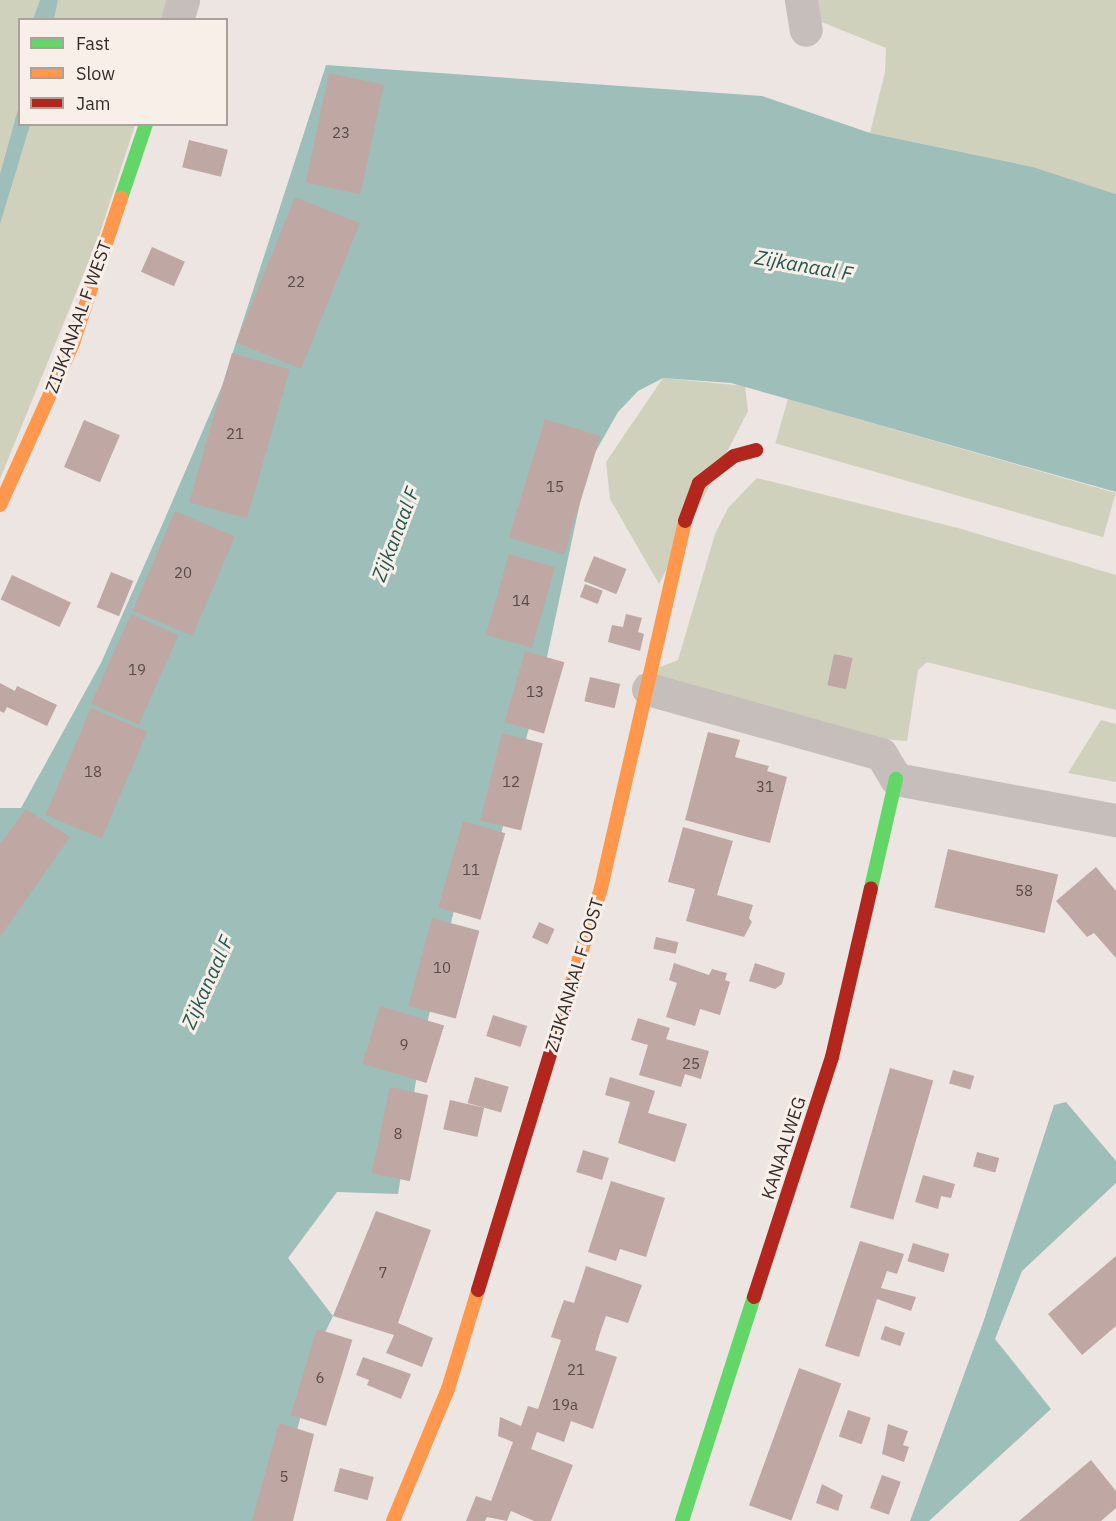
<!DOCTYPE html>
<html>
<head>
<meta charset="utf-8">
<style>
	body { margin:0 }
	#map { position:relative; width:1116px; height:1521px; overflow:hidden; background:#ece5e2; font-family:"IBM Plex Sans",sans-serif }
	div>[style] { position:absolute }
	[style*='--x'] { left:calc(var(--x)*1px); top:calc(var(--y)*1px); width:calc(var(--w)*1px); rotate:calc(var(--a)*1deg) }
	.green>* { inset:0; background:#d0d1bc; transform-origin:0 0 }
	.water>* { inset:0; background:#9ebeb9 }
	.building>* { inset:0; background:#bfa7a4; transform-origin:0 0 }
	.street>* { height:33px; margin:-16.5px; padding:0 16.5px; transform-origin:16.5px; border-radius:16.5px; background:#c6beba }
	.fast>* { height:14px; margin:-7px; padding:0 7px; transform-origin:7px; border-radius:7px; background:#63d668 }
	.slow>* { height:14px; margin:-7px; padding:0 7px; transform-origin:7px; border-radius:7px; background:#ff974d }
	.jam>* { height:14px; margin:-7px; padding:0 7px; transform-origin:7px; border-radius:7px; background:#b3261e }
	span { translate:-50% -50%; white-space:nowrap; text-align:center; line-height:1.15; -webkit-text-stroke:6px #f9efe9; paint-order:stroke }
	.number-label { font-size:15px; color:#594a48 }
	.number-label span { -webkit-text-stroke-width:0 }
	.street-label { font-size:18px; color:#372b29 }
	.water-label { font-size:20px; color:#1f5752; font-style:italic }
	.legend { position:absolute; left:18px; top:18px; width:210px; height:108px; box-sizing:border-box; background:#f9efe9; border:2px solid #aba19c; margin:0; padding:8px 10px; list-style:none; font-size:18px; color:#372b29 }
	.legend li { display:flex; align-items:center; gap:12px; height:30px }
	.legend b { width:30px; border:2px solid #aba19c }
</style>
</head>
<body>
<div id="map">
	<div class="green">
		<div style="clip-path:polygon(0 0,171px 0,165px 19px,20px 20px,20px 124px,135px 125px,98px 239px,0 479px)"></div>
		<div style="clip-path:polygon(807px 0,1116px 0,1116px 194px,1033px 167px,870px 133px,885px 72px,886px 48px,814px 19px)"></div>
		<div style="clip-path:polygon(663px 378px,745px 386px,748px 411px,659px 584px,610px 499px,606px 462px)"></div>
		<div style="left:788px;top:399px;width:341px;height:46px;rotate:16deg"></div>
		<div style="clip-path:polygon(757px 478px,958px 528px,1116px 575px,1116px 710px,927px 662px,918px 670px,907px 741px,865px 738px,637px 676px,678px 660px,715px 534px,728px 508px)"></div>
		<div style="clip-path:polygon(1101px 720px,1116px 724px,1116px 782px,1068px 773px)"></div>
	</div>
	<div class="water">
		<div style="clip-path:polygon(40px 0,58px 0,54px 19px,33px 19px)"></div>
		<div style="clip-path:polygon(326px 65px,762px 96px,870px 133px,1033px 167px,1116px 194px,1116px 492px,731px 383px,663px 378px,638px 391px,618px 412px,588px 465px,544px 671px,500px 838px,467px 856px,421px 1049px,398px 1194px,337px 1192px,288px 1258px,333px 1316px,322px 1339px,272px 1521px,0 1521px,0 808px,21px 808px,101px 663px,163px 523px,222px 386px)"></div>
		<div style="clip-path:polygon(19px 106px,20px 124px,30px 125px,0 224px,0 174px)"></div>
		<div style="clip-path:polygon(1066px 1102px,1116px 1161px,1116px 1183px,1022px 1271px,995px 1339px,1051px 1409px,929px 1521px,910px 1521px,983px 1323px,1054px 1105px)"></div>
	</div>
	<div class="building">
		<div style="left:329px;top:73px;width:56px;height:112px;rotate:12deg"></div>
		<div style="left:189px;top:140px;width:40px;height:28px;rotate:14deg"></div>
		<div style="left:295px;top:197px;width:70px;height:157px;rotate:22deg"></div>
		<div style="left:152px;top:247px;width:36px;height:27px;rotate:24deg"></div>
		<div style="left:232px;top:353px;width:60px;height:155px;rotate:16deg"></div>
		<div style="left:545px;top:419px;width:58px;height:124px;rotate:17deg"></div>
		<div style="left:84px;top:420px;width:39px;height:51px;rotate:23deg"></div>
		<div style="left:175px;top:511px;width:65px;height:108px;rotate:23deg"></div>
		<div style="left:509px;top:554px;width:48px;height:84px;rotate:16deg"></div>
		<div style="left:594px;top:556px;width:35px;height:27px;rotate:22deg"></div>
		<div style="left:111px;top:572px;width:24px;height:38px;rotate:22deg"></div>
		<div style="left:12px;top:575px;width:65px;height:27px;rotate:25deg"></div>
		<div style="left:585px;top:584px;width:19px;height:14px;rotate:21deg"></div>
		<div style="left:131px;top:614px;width:52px;height:98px;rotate:24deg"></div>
		<div style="clip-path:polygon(626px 614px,642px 618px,638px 632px,644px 634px,640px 651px,608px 642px,612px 625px,623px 627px)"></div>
		<div style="left:525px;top:651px;width:41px;height:74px;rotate:16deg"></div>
		<div style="left:834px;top:654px;width:19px;height:32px;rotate:12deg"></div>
		<div style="left:590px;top:677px;width:31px;height:25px;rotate:13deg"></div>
		<div style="clip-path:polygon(0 683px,15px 691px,17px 686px,57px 705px,47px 726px,7px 707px,4px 713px,0 711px)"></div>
		<div style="left:91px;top:708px;width:61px;height:116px;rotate:23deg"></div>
		<div style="clip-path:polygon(708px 732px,740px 740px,735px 757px,769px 766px,767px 771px,787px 777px,770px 843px,685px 820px)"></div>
		<div style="left:502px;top:733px;width:42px;height:90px;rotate:14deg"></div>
		<div style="clip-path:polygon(26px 809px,70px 837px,0 937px,0 844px)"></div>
		<div style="left:463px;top:821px;width:44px;height:90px;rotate:16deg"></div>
		<div style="clip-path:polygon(683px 827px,733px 841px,717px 895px,753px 905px,749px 918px,752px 922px,744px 937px,686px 921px,695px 889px,668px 882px)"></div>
		<div style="left:948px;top:849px;width:113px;height:60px;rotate:13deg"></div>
		<div style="clip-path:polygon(1096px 867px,1116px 891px,1116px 958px,1094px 933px,1087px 937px,1056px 901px)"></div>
		<div style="left:432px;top:918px;width:49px;height:91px;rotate:15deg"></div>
		<div style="left:539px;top:922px;width:17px;height:17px;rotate:24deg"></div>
		<div style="left:656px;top:937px;width:23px;height:12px;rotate:13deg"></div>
		<div style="clip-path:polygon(674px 963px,709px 975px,712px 969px,727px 973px,725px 980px,730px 982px,720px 1015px,700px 1009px,695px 1026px,666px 1017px,677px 983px,669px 980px)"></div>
		<div style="clip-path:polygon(755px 963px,785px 973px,782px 984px,775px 989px,749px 981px)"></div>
		<div style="left:380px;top:1006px;width:67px;height:60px;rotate:17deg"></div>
		<div style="left:493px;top:1015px;width:36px;height:22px;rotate:18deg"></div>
		<div style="clip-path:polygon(638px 1018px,670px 1028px,666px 1039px,709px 1051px,701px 1079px,685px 1074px,681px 1087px,639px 1075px,648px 1045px,631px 1040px)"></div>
		<div style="left:890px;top:1068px;width:45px;height:145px;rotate:16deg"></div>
		<div style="left:953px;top:1070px;width:22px;height:14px;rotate:16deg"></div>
		<div style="left:475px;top:1077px;width:35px;height:27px;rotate:16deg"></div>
		<div style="clip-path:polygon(610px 1077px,655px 1091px,648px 1113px,687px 1124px,675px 1162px,618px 1143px,630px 1102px,605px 1095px)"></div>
		<div style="left:390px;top:1087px;width:39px;height:88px;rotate:12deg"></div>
		<div style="left:450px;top:1100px;width:35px;height:30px;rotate:13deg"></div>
		<div style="left:583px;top:1150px;width:27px;height:23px;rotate:17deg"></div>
		<div style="left:977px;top:1152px;width:23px;height:15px;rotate:15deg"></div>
		<div style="clip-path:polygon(923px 1175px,955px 1184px,951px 1198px,941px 1196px,938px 1209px,915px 1202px)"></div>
		<div style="clip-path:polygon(611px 1181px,665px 1198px,646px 1257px,620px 1249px,616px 1261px,588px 1252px)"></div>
		<div style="clip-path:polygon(376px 1211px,431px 1230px,398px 1323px,433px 1338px,422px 1367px,386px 1353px,394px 1335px,333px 1316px)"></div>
		<div style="clip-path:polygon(860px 1241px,904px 1254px,897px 1274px,887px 1271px,881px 1288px,916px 1297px,911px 1311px,877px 1299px,859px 1357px,825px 1346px)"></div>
		<div style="left:913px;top:1243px;width:38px;height:19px;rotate:17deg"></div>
		<div style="clip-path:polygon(1116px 1256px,1116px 1326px,1082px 1355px,1048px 1314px)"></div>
		<div style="clip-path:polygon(586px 1266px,642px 1285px,628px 1323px,606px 1316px,600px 1333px,595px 1350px,617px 1357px,593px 1429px,571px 1421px,564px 1442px,537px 1432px,531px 1449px,573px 1465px,551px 1521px,534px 1521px,511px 1511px,507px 1521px,487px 1517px,485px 1521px,466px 1521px,476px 1496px,491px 1501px,513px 1442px,498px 1436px,500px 1417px,521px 1426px,528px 1406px,538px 1409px,561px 1340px,551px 1337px,557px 1319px,564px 1300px,574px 1303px)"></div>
		<div style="left:885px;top:1326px;width:21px;height:14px;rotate:19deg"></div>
		<div style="left:317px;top:1329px;width:37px;height:90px;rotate:17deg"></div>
		<div style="clip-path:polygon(363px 1357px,411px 1374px,401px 1399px,367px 1385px,369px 1380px,356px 1375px)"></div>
		<div style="left:799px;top:1368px;width:45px;height:146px;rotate:20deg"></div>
		<div style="left:848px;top:1410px;width:24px;height:28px;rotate:19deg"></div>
		<div style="clip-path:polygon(279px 1423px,314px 1434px,293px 1521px,252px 1521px)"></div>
		<div style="clip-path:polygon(888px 1424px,908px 1431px,903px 1445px,909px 1447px,904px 1462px,882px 1454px)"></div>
		<div style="clip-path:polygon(1091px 1460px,1116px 1491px,1116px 1508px,1101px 1521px,1019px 1521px)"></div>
		<div style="left:340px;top:1468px;width:35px;height:24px;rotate:15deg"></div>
		<div style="left:882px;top:1475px;width:20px;height:35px;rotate:20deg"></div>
		<div style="clip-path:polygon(822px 1484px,843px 1495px,838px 1511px,816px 1503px)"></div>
	</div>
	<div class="street">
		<div style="--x:801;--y:0;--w:30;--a:81"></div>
		<div style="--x:177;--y:20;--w:21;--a:-73"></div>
		<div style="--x:648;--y:689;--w:242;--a:15.6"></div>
		<div style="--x:881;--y:754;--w:29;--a:59"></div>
		<div style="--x:896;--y:779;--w:224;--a:10.6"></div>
	</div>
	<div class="fast">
		<div style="--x:121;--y:198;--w:78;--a:-71.3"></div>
		<div style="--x:871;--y:888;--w:112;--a:-77.1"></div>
		<div style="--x:682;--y:1521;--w:235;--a:-72.2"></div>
	</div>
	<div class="slow">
		<div style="--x:0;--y:505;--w:178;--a:-65.7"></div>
		<div style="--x:73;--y:343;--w:153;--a:-71.7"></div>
		<div style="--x:571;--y:985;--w:102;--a:-72.8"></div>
		<div style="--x:601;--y:888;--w:376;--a:-77.1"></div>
		<div style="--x:393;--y:1521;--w:143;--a:-67.4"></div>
		<div style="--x:448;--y:1389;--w:103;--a:-73.1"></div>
	</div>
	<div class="jam">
		<div style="--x:685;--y:521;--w:40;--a:-69.8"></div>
		<div style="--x:699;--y:483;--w:44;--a:-37.6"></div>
		<div style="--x:734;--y:456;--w:23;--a:-15"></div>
		<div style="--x:478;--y:1290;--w:319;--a:-73"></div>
		<div style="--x:754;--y:1297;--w:252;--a:-72"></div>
		<div style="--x:832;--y:1057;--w:173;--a:-77"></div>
	</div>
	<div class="number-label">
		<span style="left:341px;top:133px">23</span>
		<span style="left:296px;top:282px">22</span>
		<span style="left:235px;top:434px">21</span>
		<span style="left:555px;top:487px">15</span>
		<span style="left:183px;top:573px">20</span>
		<span style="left:521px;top:601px">14</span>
		<span style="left:137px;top:670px">19</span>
		<span style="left:535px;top:692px">13</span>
		<span style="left:93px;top:772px">18</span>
		<span style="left:511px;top:782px">12</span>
		<span style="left:765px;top:787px">31</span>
		<span style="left:471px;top:870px">11</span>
		<span style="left:1024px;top:891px">58</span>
		<span style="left:442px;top:968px">10</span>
		<span style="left:404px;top:1045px">9</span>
		<span style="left:691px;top:1064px">25</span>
		<span style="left:398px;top:1134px">8</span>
		<span style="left:383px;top:1273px">7</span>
		<span style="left:576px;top:1370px">21</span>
		<span style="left:320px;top:1378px">6</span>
		<span style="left:565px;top:1405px">19a</span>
		<span style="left:284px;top:1477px">5</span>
	</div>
	<div class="street-label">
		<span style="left:79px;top:317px;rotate:-70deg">ZIJKANAAL F WEST</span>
		<span style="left:575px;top:975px;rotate:-73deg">ZIJKANAAL F OOST</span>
		<span style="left:784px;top:1148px;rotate:-72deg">KANAALWEG</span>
	</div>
	<div class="water-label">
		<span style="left:804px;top:265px;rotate:10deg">Zijkanaal F</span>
		<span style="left:395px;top:534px;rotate:-69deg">Zijkanaal F</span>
		<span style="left:207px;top:982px;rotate:-66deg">Zijkanaal F</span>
	</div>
	<ul class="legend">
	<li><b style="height:8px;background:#63d668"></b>Fast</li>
	<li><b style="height:8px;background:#ff974d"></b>Slow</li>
	<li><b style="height:8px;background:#b3261e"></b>Jam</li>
	</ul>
</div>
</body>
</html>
